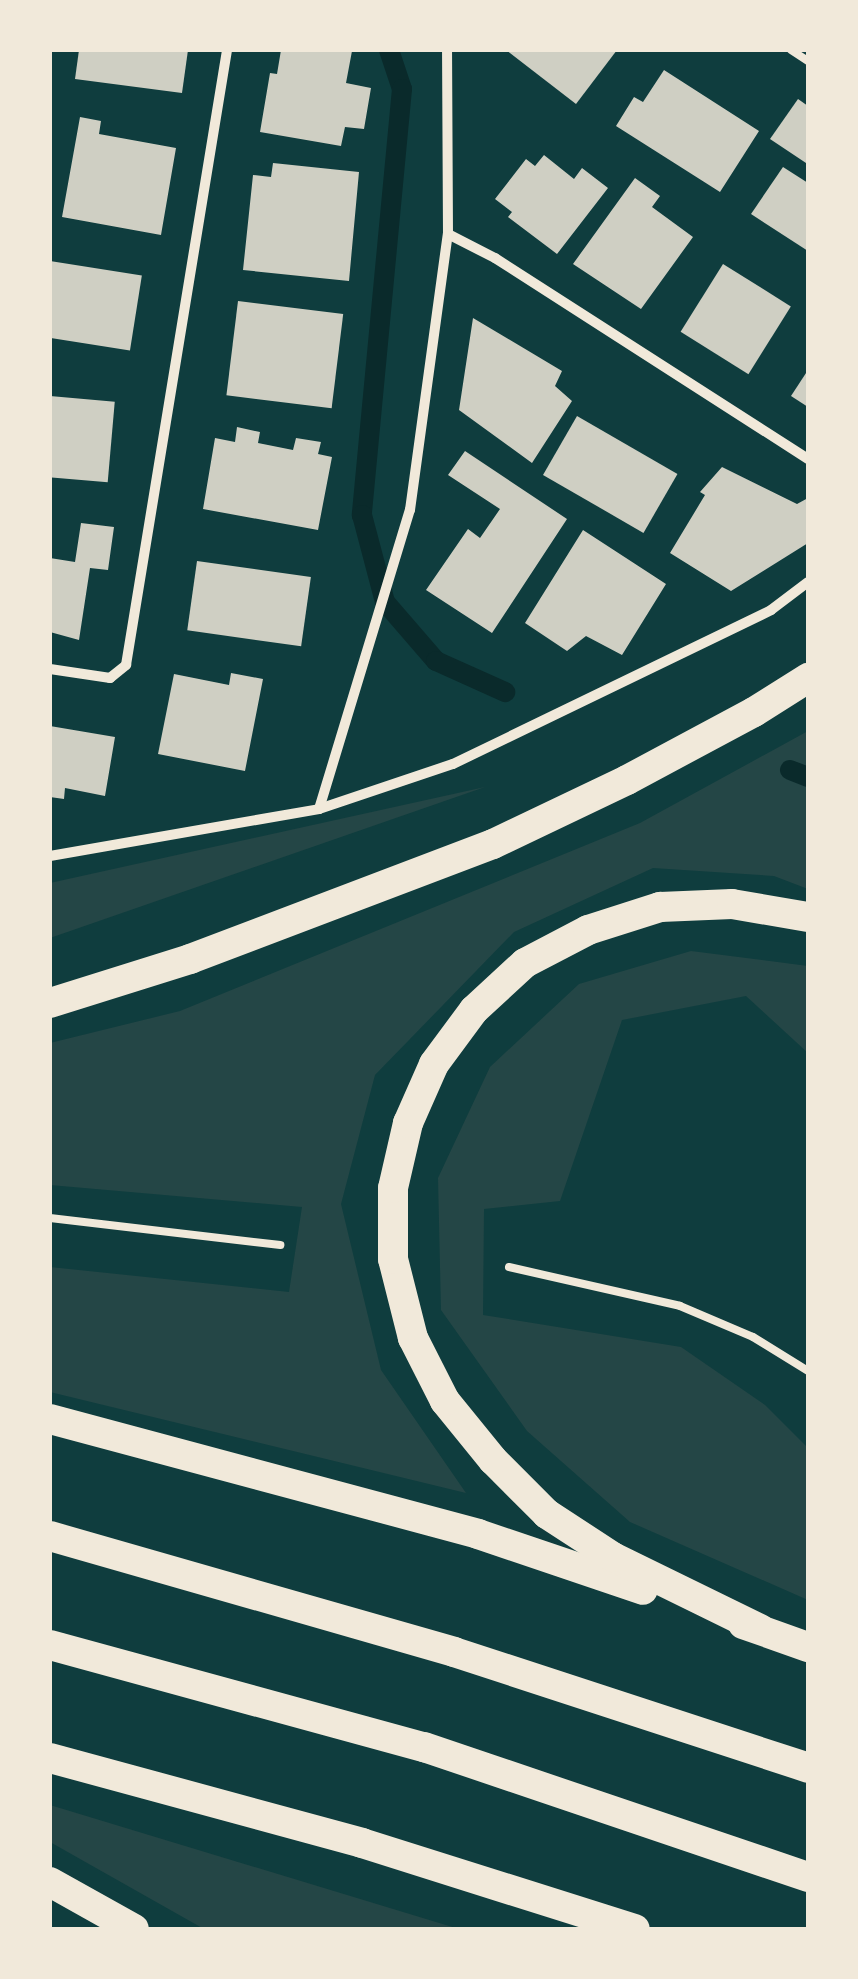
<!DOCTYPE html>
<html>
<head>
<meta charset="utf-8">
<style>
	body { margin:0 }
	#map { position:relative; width:858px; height:1979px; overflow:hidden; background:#0f3d3e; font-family:"Open Sans",sans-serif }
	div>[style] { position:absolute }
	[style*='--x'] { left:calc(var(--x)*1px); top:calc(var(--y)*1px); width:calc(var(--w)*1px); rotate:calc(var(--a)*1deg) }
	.green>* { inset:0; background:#244646 }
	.stream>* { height:20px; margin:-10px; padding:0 10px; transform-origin:10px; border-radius:10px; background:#0a2a2b }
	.building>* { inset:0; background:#cfcfc3; transform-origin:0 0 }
	.service>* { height:8px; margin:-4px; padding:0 4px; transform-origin:4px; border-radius:4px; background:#f1e9da }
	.minor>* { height:10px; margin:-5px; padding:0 5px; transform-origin:5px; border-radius:5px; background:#f1e9da }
	.motorway>* { height:30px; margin:-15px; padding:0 15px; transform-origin:15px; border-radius:15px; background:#f1e9da }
	span { translate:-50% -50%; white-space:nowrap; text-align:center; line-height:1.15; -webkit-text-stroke:9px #f1e9da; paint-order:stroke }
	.frame { position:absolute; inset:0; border:52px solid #f1e9da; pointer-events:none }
</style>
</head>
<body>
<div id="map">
	<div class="green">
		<div style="clip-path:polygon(808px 731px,808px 889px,774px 876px,653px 868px,514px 932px,375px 1075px,341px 1204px,381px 1370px,466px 1493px,50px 1392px,50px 1267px,289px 1292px,302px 1207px,50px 1185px,50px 1043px,180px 1011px,640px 823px)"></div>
		<div style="clip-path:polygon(485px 787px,50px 938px,50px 883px)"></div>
		<div style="clip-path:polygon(691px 951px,808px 966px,808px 1053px,746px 996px,622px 1020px,560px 1201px,484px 1209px,483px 1315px,681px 1347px,765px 1405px,808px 1448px,808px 1600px,630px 1522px,527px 1431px,441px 1310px,438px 1178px,490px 1067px,579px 984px)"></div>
		<div style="clip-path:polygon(50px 1805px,459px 1929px,204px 1929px,50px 1842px)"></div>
	</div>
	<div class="stream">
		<div style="--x:389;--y:50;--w:41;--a:71.6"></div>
		<div style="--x:402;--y:89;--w:428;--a:95.4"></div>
		<div style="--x:362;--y:515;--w:90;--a:75.2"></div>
		<div style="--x:385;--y:602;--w:78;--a:49.2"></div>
		<div style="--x:436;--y:661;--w:76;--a:24.2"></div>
		<div style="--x:790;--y:770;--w:19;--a:21"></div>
	</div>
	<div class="building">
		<div style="clip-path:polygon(79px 50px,188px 50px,182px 93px,75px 79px)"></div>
		<div style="clip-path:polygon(281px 50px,352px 51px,346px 83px,371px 88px,364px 129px,345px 127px,341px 146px,260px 132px,270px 73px,277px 74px)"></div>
		<div style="clip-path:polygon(506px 50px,617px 50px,576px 104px)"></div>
		<div style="clip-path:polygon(664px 70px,759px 131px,720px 192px,616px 126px,634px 97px,643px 102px)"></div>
		<div style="clip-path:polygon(798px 99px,808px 106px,806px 163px,770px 139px)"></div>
		<div style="clip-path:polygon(80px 117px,101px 121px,99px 134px,176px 148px,161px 235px,62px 217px)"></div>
		<div style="clip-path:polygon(544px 155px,574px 179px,582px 168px,608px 188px,557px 254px,508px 217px,512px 212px,495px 199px,526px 159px,535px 166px)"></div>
		<div style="clip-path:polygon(273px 163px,359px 172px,349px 281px,243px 270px,253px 175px,271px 177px)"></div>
		<div style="clip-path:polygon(783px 167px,808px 183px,808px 251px,751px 214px)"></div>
		<div style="clip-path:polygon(635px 178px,660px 196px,652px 207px,693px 237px,641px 309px,573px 264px)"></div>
		<div style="left:50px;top:261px;width:93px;height:76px;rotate:9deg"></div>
		<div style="left:723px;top:264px;width:80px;height:80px;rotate:32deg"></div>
		<div style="left:238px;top:301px;width:106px;height:95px;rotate:7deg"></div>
		<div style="clip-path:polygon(473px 318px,562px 371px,555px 386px,572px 401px,532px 463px,459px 410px)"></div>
		<div style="clip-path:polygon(808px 370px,808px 407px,791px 396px)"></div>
		<div style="left:50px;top:396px;width:65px;height:81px;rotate:5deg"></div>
		<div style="left:577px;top:416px;width:116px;height:68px;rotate:30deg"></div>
		<div style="clip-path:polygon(237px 427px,260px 432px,258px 443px,293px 450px,296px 438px,321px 442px,318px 454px,332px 457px,318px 530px,203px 509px,215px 438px,235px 442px)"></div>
		<div style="clip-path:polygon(465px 451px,567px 519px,492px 633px,426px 590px,468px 529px,480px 538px,500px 509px,448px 475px)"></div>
		<div style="clip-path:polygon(722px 467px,797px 504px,808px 498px,808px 543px,731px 591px,670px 553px,705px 495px,700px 492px)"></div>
		<div style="clip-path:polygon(81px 523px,114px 527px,108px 570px,90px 568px,79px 640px,50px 632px,50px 558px,75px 562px)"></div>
		<div style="clip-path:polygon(583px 530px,666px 584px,622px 655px,586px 636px,567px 651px,525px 623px)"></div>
		<div style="left:197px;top:561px;width:115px;height:70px;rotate:8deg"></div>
		<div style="clip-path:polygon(231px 673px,263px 679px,245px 771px,158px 754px,174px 674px,229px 685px)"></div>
		<div style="clip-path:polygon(50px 726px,115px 737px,105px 796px,65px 788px,64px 799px,50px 797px)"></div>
	</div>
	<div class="service">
		<div style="--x:791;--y:50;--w:20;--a:33"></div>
		<div style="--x:50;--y:1218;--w:232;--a:6.7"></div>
		<div style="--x:509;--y:1267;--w:175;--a:12.8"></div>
		<div style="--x:680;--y:1306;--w:79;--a:23"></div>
		<div style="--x:753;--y:1337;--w:65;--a:31.7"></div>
	</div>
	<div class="minor">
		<div style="--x:448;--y:234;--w:53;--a:27.1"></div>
		<div style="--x:495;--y:258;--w:372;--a:32.7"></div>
		<div style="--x:50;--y:669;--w:61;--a:8.5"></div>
		<div style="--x:110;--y:678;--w:21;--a:-39"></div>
		<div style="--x:126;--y:665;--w:623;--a:-80.67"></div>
		<div style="--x:319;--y:809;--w:141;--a:-18.6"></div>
		<div style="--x:453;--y:764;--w:353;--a:-25.8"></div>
		<div style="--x:771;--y:610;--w:46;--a:-37.1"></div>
		<div style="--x:50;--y:856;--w:273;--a:-9.9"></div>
		<div style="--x:319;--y:809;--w:313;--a:-73.1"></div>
		<div style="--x:410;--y:510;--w:279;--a:-82.2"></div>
		<div style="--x:448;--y:234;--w:184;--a:-90.3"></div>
	</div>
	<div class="motorway">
		<div style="--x:50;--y:1003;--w:147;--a:-17.4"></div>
		<div style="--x:190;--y:959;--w:324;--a:-20.8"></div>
		<div style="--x:493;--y:844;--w:148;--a:-25.5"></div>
		<div style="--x:627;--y:780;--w:144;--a:-28.2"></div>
		<div style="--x:754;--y:712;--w:64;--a:-32.2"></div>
		<div style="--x:50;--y:1419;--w:443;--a:15"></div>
		<div style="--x:478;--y:1534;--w:174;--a:18.7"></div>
		<div style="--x:50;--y:1536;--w:420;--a:16"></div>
		<div style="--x:454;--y:1652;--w:373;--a:18.1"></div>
		<div style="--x:743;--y:1624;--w:69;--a:19.5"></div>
		<div style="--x:760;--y:1629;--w:164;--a:-153.9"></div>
		<div style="--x:613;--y:1557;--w:79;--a:-146.9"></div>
		<div style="--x:547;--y:1514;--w:76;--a:-135"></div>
		<div style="--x:493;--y:1460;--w:76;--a:-129.1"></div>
		<div style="--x:445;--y:1401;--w:71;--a:-116.9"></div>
		<div style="--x:413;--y:1338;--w:81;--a:-104.2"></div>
		<div style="--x:393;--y:1259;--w:71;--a:-90"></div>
		<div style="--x:393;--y:1188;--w:67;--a:-77"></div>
		<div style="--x:408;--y:1123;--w:64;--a:-66.2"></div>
		<div style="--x:434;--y:1064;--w:67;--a:-53.5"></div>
		<div style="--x:474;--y:1010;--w:69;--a:-42.7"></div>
		<div style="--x:525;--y:963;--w:71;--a:-27.6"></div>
		<div style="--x:588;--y:930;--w:76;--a:-17.7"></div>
		<div style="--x:660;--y:907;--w:72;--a:-2.4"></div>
		<div style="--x:732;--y:904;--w:77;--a:9.7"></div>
		<div style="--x:50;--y:1645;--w:388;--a:15.3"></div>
		<div style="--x:424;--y:1747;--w:405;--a:18.7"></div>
		<div style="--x:50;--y:1758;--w:323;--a:15.2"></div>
		<div style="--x:362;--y:1843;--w:286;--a:17.5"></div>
		<div style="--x:50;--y:1882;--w:96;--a:29.2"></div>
	</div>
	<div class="frame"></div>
</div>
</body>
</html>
